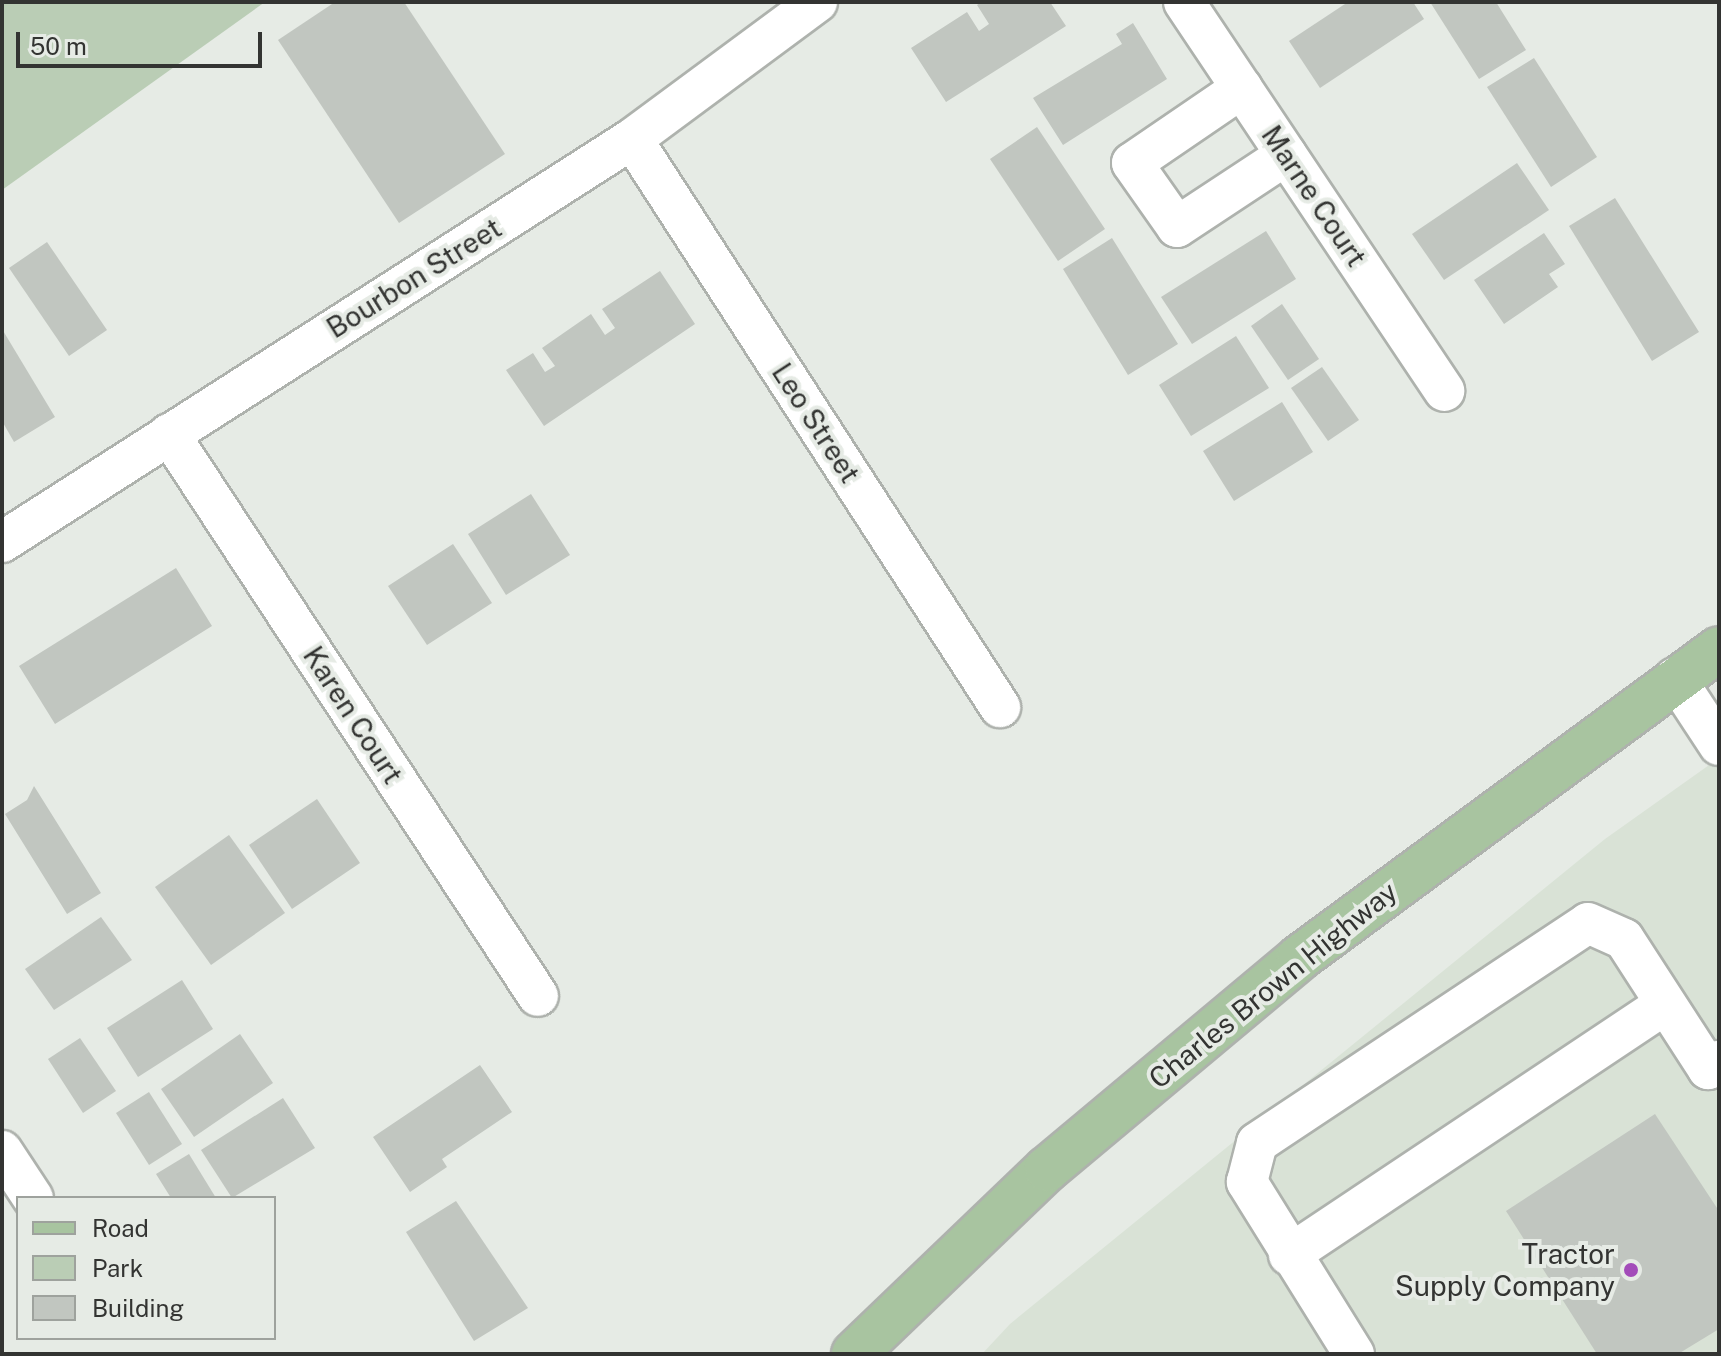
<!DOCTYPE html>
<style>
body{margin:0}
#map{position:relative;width:1721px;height:1356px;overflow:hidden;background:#e6ebe5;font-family:"Public Sans",sans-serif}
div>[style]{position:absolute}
.built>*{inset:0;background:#d9e2d6}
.green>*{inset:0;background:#bacdb5}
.building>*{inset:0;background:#c1c6c0}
.roads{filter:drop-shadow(2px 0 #aeb2ad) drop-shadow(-2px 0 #aeb2ad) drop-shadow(0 2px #aeb2ad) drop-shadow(0 -2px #aeb2ad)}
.minor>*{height:40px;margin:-20px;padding:0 20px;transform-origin:20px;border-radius:20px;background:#fff}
.major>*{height:44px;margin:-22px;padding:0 22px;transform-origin:22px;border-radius:22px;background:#a8c4a0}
.dots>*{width:22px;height:22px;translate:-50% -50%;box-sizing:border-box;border:4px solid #e6ebe5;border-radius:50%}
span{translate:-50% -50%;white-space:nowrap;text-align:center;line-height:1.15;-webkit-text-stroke:8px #e6ebe5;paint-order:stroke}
.street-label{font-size:28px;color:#333432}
.poi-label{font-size:28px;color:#333432}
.right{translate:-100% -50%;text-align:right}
.frame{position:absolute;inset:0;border:4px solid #333432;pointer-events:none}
.legend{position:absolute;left:16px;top:1196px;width:260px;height:144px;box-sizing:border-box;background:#e6ebe5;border:2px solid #9ea29d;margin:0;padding:10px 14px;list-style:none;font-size:24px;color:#333432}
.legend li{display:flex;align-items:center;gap:16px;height:40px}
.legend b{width:40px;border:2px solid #9ea29d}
.scale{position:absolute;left:16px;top:32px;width:246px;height:36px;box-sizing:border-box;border:4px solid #333432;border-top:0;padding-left:10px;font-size:24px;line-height:28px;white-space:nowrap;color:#333432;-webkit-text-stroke:6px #e6ebe5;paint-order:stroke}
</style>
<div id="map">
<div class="built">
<div style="clip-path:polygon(1719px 758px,1719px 1354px,982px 1354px,1010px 1324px,1605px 839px)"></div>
</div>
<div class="green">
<div style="clip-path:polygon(2px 2px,265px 2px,2px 190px)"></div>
</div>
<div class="building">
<div style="clip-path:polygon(335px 2px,404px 2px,505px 154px,399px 223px,278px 40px)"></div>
<div style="clip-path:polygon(981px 2px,1050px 2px,1066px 26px,946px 102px,911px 48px,967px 12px,979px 31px,989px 24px,977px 5px)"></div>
<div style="clip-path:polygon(1348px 2px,1413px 2px,1424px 19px,1320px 88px,1289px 41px)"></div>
<div style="clip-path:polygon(1430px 2px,1496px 2px,1526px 50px,1479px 79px)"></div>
<div style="clip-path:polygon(1133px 23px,1167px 79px,1063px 145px,1033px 98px,1122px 44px,1116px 34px)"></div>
<div style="clip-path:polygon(1534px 58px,1597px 157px,1551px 187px,1487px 87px)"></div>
<div style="clip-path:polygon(1037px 127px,1105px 229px,1058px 261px,990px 159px)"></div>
<div style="clip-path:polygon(1517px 163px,1549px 210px,1444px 280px,1412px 234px)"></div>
<div style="clip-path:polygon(1615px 198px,1699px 332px,1652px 361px,1569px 226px)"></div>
<div style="clip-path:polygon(1266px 231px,1296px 279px,1192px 344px,1161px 297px)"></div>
<div style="clip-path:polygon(1544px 233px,1565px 264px,1549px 274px,1558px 287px,1504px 324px,1474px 280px)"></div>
<div style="clip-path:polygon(1112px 238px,1178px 344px,1128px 375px,1063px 269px)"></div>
<div style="clip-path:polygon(47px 242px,107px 330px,69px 356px,9px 268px)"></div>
<div style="clip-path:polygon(660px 271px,695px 324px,544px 426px,506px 370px,533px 353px,545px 372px,555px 366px,542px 348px,591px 314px,605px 335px,615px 328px,602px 309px)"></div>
<div style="clip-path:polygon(1282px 304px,1319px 359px,1288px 380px,1251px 326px)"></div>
<div style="clip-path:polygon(2px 329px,55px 417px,14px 442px,2px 421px)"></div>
<div style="clip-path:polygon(1236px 336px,1269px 388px,1191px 436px,1159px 385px)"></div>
<div style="clip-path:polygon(1322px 367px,1359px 420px,1328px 441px,1291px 388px)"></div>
<div style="clip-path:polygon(1282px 402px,1313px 452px,1234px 501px,1203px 451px)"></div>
<div style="clip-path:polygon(531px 494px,570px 555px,506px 595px,468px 534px)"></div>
<div style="clip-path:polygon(453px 544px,492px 603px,427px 645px,388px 586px)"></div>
<div style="clip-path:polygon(176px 568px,212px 626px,55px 724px,19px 666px)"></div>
<div style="clip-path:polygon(34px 786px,101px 893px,67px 914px,5px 814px,27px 800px)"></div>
<div style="clip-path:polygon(317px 799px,360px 863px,292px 909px,249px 845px)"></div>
<div style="clip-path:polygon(229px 835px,285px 913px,211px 965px,155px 887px)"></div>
<div style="clip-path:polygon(101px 917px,132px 960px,54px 1010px,25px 969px)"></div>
<div style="clip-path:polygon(182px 980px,213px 1029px,138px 1077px,107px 1028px)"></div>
<div style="clip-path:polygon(240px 1034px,273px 1083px,194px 1137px,161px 1089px)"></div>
<div style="clip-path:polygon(80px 1038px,116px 1091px,83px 1113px,48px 1059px)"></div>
<div style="clip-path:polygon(480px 1065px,512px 1112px,442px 1159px,447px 1167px,410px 1192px,373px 1137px)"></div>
<div style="clip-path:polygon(149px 1092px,182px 1144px,149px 1165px,116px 1113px)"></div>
<div style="clip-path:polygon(283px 1098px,315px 1148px,232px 1198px,201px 1150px)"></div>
<div style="clip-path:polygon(1655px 1114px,1719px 1211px,1719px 1329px,1678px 1354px,1597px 1354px,1506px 1211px)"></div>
<div style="clip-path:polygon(189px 1154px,216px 1198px,171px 1198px,156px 1174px)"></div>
<div style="clip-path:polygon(456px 1201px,528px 1308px,474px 1341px,406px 1232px)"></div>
</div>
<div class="roads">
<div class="minor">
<div style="left:1184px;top:2px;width:468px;rotate:56.2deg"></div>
<div style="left:1242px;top:88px;width:133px;rotate:145.7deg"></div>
<div style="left:1132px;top:163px;width:78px;rotate:54.9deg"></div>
<div style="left:1177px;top:227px;width:131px;rotate:-33.4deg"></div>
<div style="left:632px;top:139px;width:677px;rotate:57.06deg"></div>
<div style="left:169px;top:434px;width:672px;rotate:56.71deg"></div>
<div style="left:2px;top:542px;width:748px;rotate:-32.61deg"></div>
<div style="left:632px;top:139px;width:230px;rotate:-36.5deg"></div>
<div style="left:1675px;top:678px;width:80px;rotate:56.7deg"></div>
<div style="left:2px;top:1151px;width:56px;rotate:56.6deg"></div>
<div style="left:1289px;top:1255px;width:452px;rotate:-33.7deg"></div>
<div style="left:1354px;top:1354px;width:203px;rotate:-121.9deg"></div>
<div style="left:1247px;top:1182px;width:40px;rotate:-75.6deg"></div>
<div style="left:1257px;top:1143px;width:397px;rotate:-33.6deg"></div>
<div style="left:1588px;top:923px;width:39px;rotate:24deg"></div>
<div style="left:1624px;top:939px;width:155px;rotate:57.1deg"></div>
<div style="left:1708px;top:1069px;width:14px;rotate:-36deg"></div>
</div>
<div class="major">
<div style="left:854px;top:1354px;width:267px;rotate:-43.8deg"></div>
<div style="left:1047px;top:1169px;width:329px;rotate:-39.9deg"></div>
<div style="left:1299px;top:958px;width:521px;rotate:-36.34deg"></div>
</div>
</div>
<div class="dots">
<div style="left:1631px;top:1270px;background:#a34cb9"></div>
</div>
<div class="street-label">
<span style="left:1314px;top:196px;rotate:56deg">Marne Court</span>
<span style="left:414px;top:278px;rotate:-32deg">Bourbon Street</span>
<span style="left:816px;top:423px;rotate:57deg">Leo Street</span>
<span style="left:353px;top:715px;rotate:57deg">Karen Court</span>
<span style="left:1273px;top:985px;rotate:-39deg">Charles Brown Highway</span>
</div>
<div class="poi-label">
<span class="right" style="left:1615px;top:1270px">Tractor<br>Supply Company</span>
</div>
<div class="frame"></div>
<ul class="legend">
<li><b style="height:10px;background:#a8c4a0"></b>Road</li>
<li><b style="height:22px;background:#bacdb5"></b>Park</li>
<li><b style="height:22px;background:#c1c6c0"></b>Building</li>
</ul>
<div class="scale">50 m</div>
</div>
